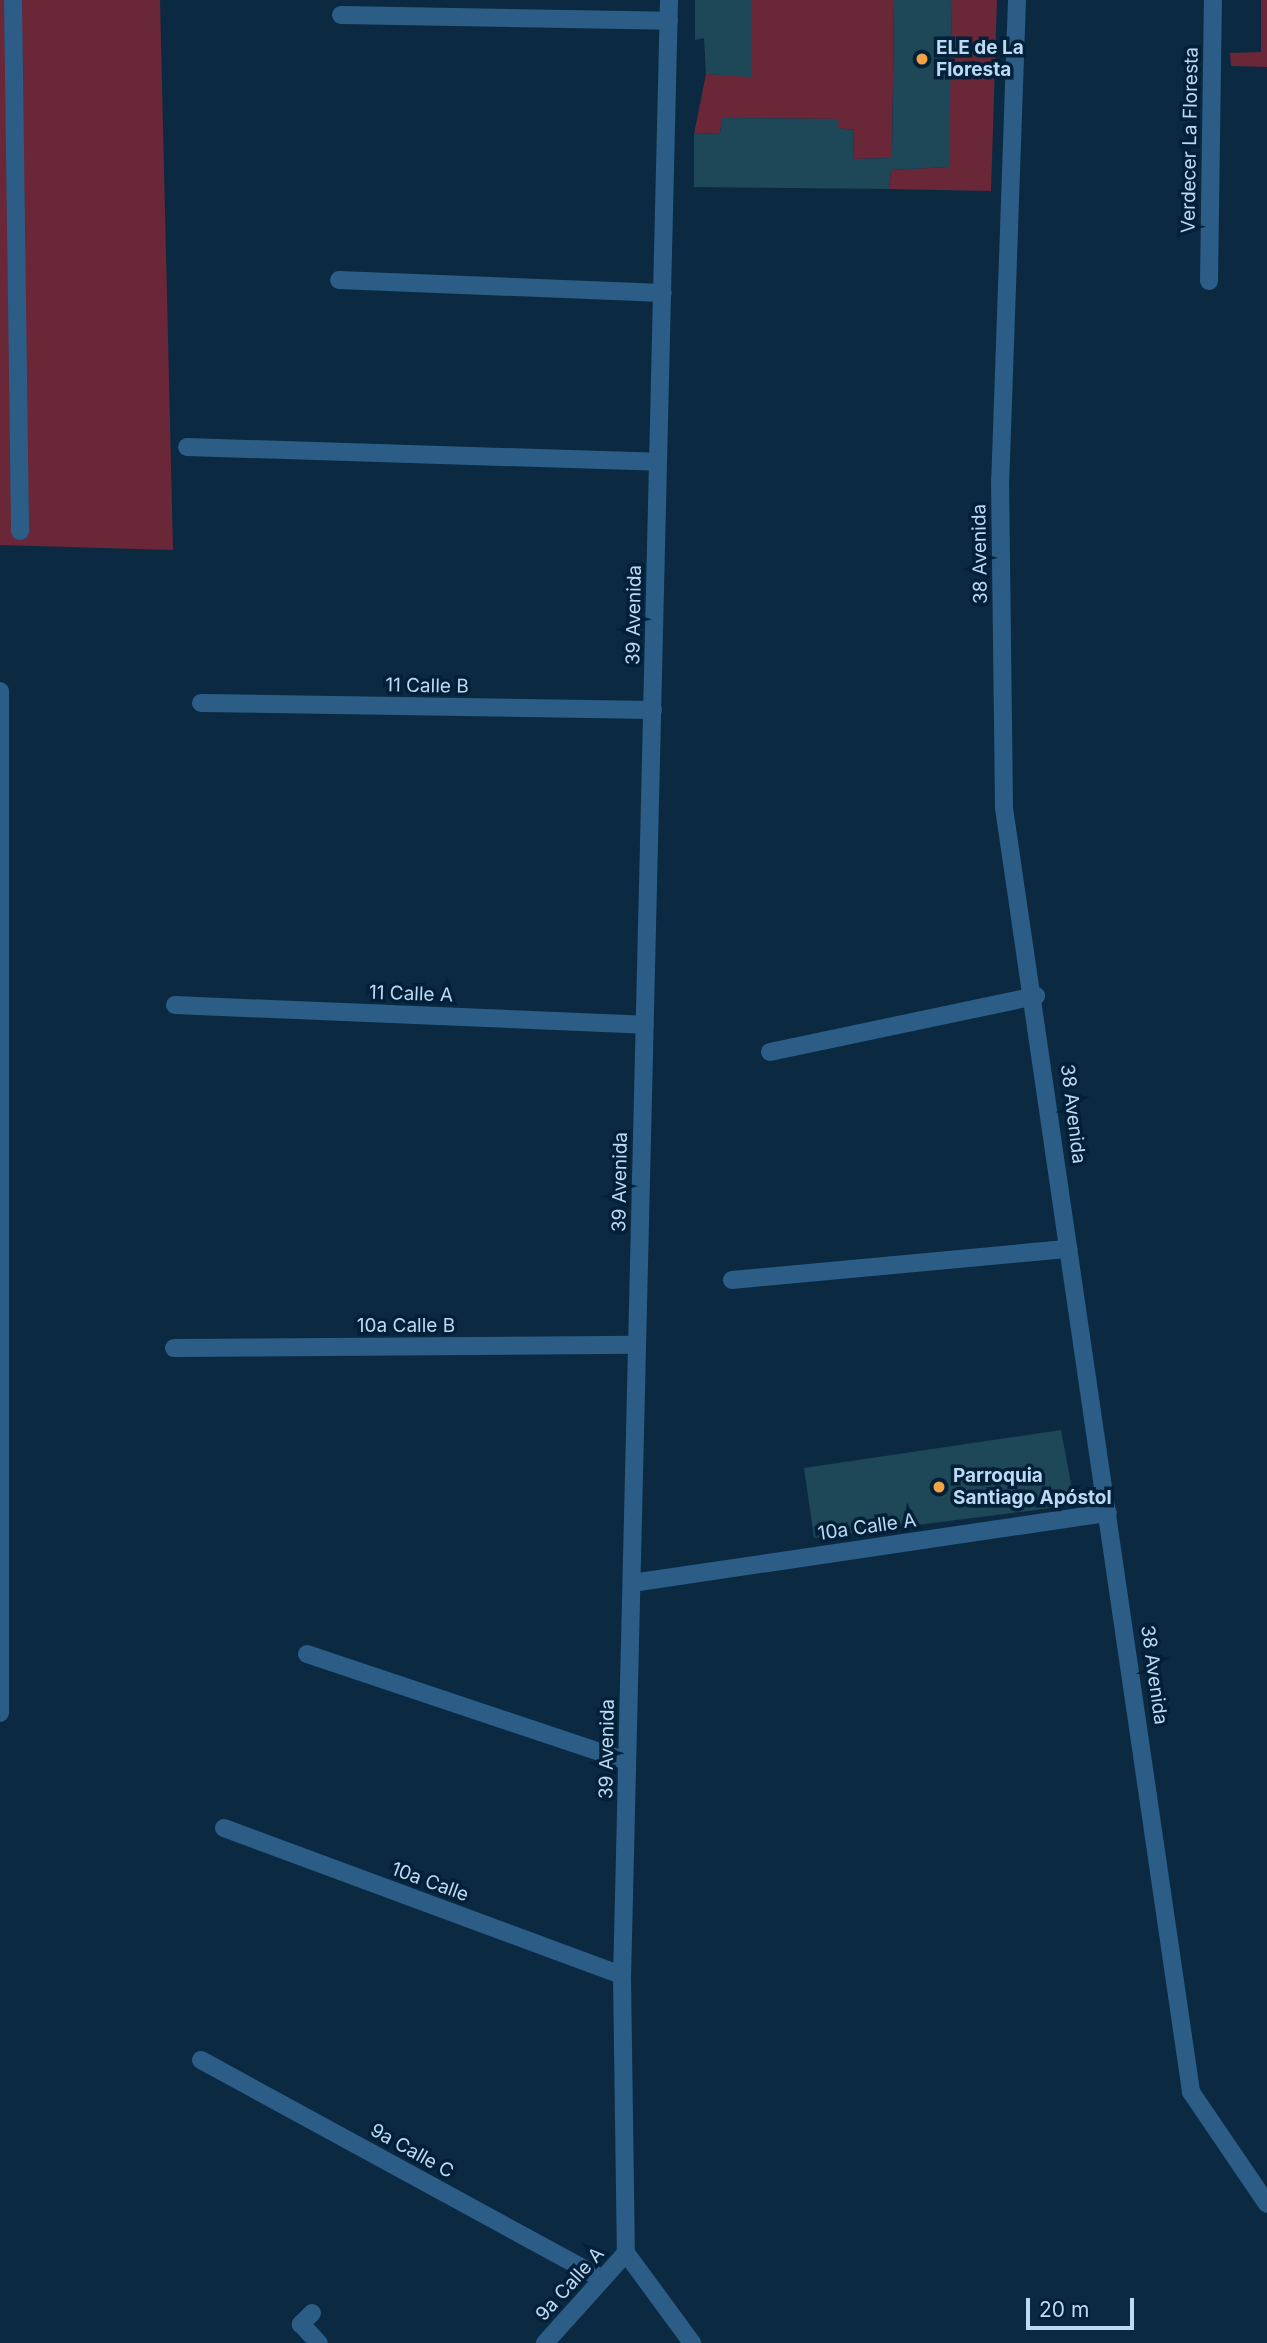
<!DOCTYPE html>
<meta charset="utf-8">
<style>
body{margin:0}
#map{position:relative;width:1267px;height:2343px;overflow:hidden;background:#0b2a42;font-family:Inter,sans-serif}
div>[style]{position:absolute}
.green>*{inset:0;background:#692738}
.building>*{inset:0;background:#1e4757}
.lane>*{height:18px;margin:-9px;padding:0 9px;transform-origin:9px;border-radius:9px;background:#2b5d87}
.street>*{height:18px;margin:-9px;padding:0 9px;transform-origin:9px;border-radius:9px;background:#2b5d87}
.dots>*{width:19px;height:19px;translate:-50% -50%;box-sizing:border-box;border:4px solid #022038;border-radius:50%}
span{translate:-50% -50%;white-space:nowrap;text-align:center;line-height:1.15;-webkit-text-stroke:7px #022038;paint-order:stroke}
.poi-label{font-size:19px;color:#bddaf5;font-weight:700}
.left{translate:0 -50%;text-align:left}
.street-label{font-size:19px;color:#bddaf5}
.scale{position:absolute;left:1026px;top:2298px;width:108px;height:32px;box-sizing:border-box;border:4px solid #bddaf5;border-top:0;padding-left:9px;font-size:21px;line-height:24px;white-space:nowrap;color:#bddaf5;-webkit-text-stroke:5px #022038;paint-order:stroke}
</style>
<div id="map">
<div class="green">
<div style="clip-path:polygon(0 0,160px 0,173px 550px,0 545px)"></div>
<div style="clip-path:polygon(751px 0,894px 0,892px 158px,853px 159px,854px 130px,838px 128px,838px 119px,722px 118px,720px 133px,694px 134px,706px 74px,751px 76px)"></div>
<div style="clip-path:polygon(952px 0,997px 0,991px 191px,889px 189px,891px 170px,948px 167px)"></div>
<div style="clip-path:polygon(1261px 0,1267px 0,1267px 67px,1231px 66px,1230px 53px,1261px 52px)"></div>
</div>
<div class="building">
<div style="clip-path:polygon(695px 0,751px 0,751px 77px,706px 74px,704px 38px,695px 40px)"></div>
<div style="clip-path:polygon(894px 0,952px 0,949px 167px,891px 170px,889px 189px,694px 187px,694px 134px,720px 133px,722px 118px,839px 119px,838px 128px,854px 130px,853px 159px,892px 158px)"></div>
<div style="clip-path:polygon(1061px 1430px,1075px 1505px,814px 1538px,804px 1468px)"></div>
</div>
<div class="lane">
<div style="left:770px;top:1052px;width:272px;rotate:-11.9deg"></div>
<div style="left:732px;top:1280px;width:338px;rotate:-5.3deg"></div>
</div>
<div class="street">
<div style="left:13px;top:0;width:531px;rotate:89.24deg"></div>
<div style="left:669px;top:0;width:1976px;rotate:91.36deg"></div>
<div style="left:622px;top:1975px;width:278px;rotate:89.2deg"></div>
<div style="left:626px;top:2253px;width:112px;rotate:53.7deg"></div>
<div style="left:1017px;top:0;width:479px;rotate:92deg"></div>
<div style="left:1000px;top:479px;width:329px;rotate:89.3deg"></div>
<div style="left:1004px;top:808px;width:1298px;rotate:81.71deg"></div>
<div style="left:1191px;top:2092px;width:135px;rotate:55.8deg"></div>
<div style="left:341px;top:15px;width:328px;rotate:1deg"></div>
<div style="left:339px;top:280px;width:324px;rotate:2.3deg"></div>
<div style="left:1209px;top:281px;width:281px;rotate:-89.2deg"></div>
<div style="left:187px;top:447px;width:471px;rotate:1.8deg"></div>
<div style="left:0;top:691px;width:1022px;rotate:90deg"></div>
<div style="left:201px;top:703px;width:452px;rotate:0.9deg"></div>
<div style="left:175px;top:1005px;width:470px;rotate:2.4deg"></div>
<div style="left:174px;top:1348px;width:463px;rotate:-0.4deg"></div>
<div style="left:632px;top:1583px;width:481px;rotate:-8.4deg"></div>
<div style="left:307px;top:1654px;width:337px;rotate:18.5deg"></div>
<div style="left:224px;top:1828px;width:424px;rotate:20.3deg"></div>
<div style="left:201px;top:2060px;width:457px;rotate:28.6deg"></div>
<div style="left:312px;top:2313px;width:16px;rotate:135deg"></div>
<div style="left:301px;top:2324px;width:26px;rotate:47deg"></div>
<div style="left:545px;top:2343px;width:121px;rotate:-48deg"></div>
</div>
<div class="dots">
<div style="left:922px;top:59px;background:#f4a344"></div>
<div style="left:939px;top:1487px;background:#f4a344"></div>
</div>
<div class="poi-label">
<span class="left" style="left:936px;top:59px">ELE de La<br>Floresta</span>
<span class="left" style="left:953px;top:1487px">Parroquia<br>Santiago Apóstol</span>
</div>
<div class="street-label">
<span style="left:1190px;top:140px;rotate:-89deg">Verdecer La Floresta</span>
<span style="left:980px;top:554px;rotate:-91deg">38 Avenida</span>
<span style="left:634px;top:615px;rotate:-89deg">39 Avenida</span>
<span style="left:427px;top:686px;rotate:1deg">11 Calle B</span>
<span style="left:411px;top:994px;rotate:2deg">11 Calle A</span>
<span style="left:1073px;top:1114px;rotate:83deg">38 Avenida</span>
<span style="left:620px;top:1182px;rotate:-89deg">39 Avenida</span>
<span style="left:406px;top:1326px">10a Calle B</span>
<span style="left:867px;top:1527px;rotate:-8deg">10a Calle A</span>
<span style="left:1154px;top:1675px;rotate:82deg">38 Avenida</span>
<span style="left:607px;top:1749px;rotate:-89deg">39 Avenida</span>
<span style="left:430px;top:1882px;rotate:20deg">10a Calle</span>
<span style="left:412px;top:2151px;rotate:29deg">9a Calle C</span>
<span style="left:570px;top:2284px;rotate:-48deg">9a Calle A</span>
</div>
<div class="scale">20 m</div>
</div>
